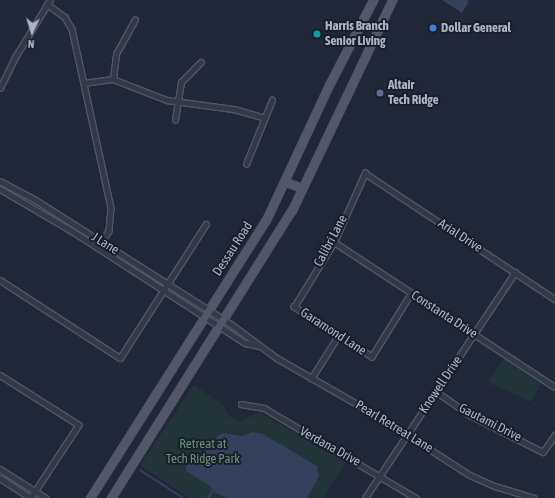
<!DOCTYPE html>
<style>
body{margin:0}
#map{position:relative;width:555px;height:498px;overflow:hidden;background:#202736;font-family:"Asap Condensed",sans-serif}
div>[style]{position:absolute}
.green>*{inset:0;background:#233438}
.water>*{inset:0;background:#35405d}
.stream>*{height:2px;margin:-1px;padding:0 1px;transform-origin:1px;border-radius:1px;background:#35405d}
.roads{filter:drop-shadow(1px 0 #515664) drop-shadow(-1px 0 #515664) drop-shadow(0 1px #515664) drop-shadow(0 -1px #515664)}
.minor>*{height:4.5px;margin:-2.25px;padding:0 2.25px;transform-origin:2.25px;border-radius:2.25px;background:#343947}
.primary>*{height:7px;margin:-3.5px;padding:0 3.5px;transform-origin:3.5px;border-radius:3.5px;background:#525867}
.dots>*{width:11px;height:11px;translate:-50% -50%;box-sizing:border-box;border:2px solid #191e2b;border-radius:50%}
span{translate:-50% -50%;white-space:nowrap;text-align:center;line-height:1.15;-webkit-text-stroke:4px #191e2b;paint-order:stroke}
.poi-label{font-size:13px;color:#aeb3c3;font-weight:700}
.left{translate:0 -50%;text-align:left}
.street-label{font-size:13px;color:#aeb3c3}
.park-label{font-size:13px;color:#679376}
.north{position:absolute;left:12px;top:12px;width:40px;height:40px;-webkit-text-stroke:3px #191e2b;paint-order:stroke;rotate:184deg;font-size:11px;font-weight:700;line-height:16px;text-align:center;color:#aeb3c3}
.north::after{content:'';display:block;margin:auto;width:14px;height:18px;background:#aeb3c3;clip-path:polygon(50% 0,100% 100%,50% 72%,0 100%)}
</style>
<div id="map">
<div class="green">
<div style="clip-path:polygon(504px 359px,541px 384px,531px 402px,488px 382px)"></div>
<div style="clip-path:polygon(194px 385px,225px 406px,229px 416px,240px 421px,259px 412px,346px 462px,324px 496px,326px 498px,189px 498px,140px 465px)"></div>
</div>
<div class="water">
<div style="clip-path:polygon(442px 0,466px 0,469px 1px,462px 13px)"></div>
<div style="clip-path:polygon(252px 432px,263px 434px,317px 466px,319px 476px,307px 498px,227px 498px,214px 492px,209px 485px,186px 471px,186px 466px,190px 459px,196px 455px,201px 459px,204px 451px,214px 450px,217px 436px,224px 433px,242px 436px)"></div>
</div>
<div class="stream">
<div style="left:140px;top:470px;width:51px;rotate:33.1deg"></div>
<div style="left:208px;top:498px;width:9px;rotate:-58deg"></div>
</div>
<div class="roads">
<div class="minor">
<div style="left:47px;top:4px;width:22px;rotate:36deg"></div>
<div style="left:65px;top:17px;width:14px;rotate:60deg"></div>
<div style="left:72px;top:29px;width:183px;rotate:77.7deg"></div>
<div style="left:111px;top:208px;width:23px;rotate:95deg"></div>
<div style="left:109px;top:231px;width:20px;rotate:123deg"></div>
<div style="left:113px;top:79px;width:25px;rotate:-83deg"></div>
<div style="left:116px;top:54px;width:39px;rotate:-61deg"></div>
<div style="left:84px;top:83px;width:29px;rotate:-8deg"></div>
<div style="left:113px;top:79px;width:58px;rotate:21.3deg"></div>
<div style="left:167px;top:100px;width:68px;rotate:7.7deg"></div>
<div style="left:234px;top:109px;width:32px;rotate:16deg"></div>
<div style="left:0;top:88px;width:32px;rotate:-64deg"></div>
<div style="left:14px;top:59px;width:69px;rotate:-58.6deg"></div>
<div style="left:175px;top:120px;width:38px;rotate:-81deg"></div>
<div style="left:181px;top:82px;width:28px;rotate:-45deg"></div>
<div style="left:246px;top:164px;width:69px;rotate:-67.9deg"></div>
<div style="left:0;top:181px;width:38px;rotate:28deg"></div>
<div style="left:34px;top:199px;width:233px;rotate:32.4deg"></div>
<div style="left:231px;top:324px;width:57px;rotate:36.5deg"></div>
<div style="left:277px;top:358px;width:122px;rotate:29.9deg"></div>
<div style="left:383px;top:419px;width:103px;rotate:32.8deg"></div>
<div style="left:470px;top:475px;width:27px;rotate:24deg"></div>
<div style="left:495px;top:486px;width:41px;rotate:17.1deg"></div>
<div style="left:0;top:189px;width:83px;rotate:30.3deg"></div>
<div style="left:72px;top:231px;width:206px;rotate:32.9deg"></div>
<div style="left:245px;top:343px;width:14px;rotate:12deg"></div>
<div style="left:334px;top:242px;width:264px;rotate:33.3deg"></div>
<div style="left:0;top:280px;width:143px;rotate:33deg"></div>
<div style="left:120px;top:358px;width:159px;rotate:-57.3deg"></div>
<div style="left:411px;top:294px;width:74px;rotate:121.8deg"></div>
<div style="left:372px;top:357px;width:93px;rotate:-147.3deg"></div>
<div style="left:294px;top:307px;width:76px;rotate:-58.4deg"></div>
<div style="left:334px;top:242px;width:76px;rotate:-65.8deg"></div>
<div style="left:365px;top:173px;width:228px;rotate:33.6deg"></div>
<div style="left:0;top:375px;width:93px;rotate:32.3deg"></div>
<div style="left:79px;top:425px;width:87px;rotate:123.3deg"></div>
<div style="left:311px;top:379px;width:51px;rotate:-57.9deg"></div>
<div style="left:437px;top:392px;width:38px;rotate:35deg"></div>
<div style="left:468px;top:414px;width:84px;rotate:26.9deg"></div>
<div style="left:543px;top:452px;width:21px;rotate:-55deg"></div>
<div style="left:241px;top:404px;width:23px;rotate:10deg"></div>
<div style="left:264px;top:408px;width:177px;rotate:30.6deg"></div>
<div style="left:0;top:469px;width:54px;rotate:32.2deg"></div>
<div style="left:0;top:478px;width:37px;rotate:33deg"></div>
<div style="left:365px;top:498px;width:271px;rotate:-56.4deg"></div>
</div>
<div class="primary">
<div style="left:286px;top:182px;width:17px;rotate:21deg"></div>
<div style="left:90px;top:498px;width:329px;rotate:-57.7deg"></div>
<div style="left:266px;top:220px;width:149px;rotate:-65deg"></div>
<div style="left:329px;top:85px;width:96px;rotate:-62.6deg"></div>
<div style="left:111px;top:498px;width:340px;rotate:-57.9deg"></div>
<div style="left:292px;top:210px;width:233px;rotate:-64.5deg"></div>
</div>
</div>
<div class="dots">
<div style="left:433px;top:28px;background:#3f7fe0"></div>
<div style="left:317px;top:34px;background:#0f9aa8"></div>
<div style="left:380px;top:93px;background:#5c6f8a"></div>
</div>
<div class="poi-label">
<span class="left" style="left:325px;top:34px">Harris Branch<br>Senior Living</span>
<span class="left" style="left:441px;top:28px">Dollar General</span>
<span class="left" style="left:388px;top:93px">Altair<br>Tech Ridge</span>
</div>
<div class="street-label">
<span style="left:460px;top:236px;rotate:33deg">Arial Drive</span>
<span style="left:331px;top:241px;rotate:-62deg">Calibri Lane</span>
<span style="left:105px;top:244px;rotate:32deg">J Lane</span>
<span style="left:233px;top:249px;rotate:-57deg">Dessau Road</span>
<span style="left:444px;top:315px;rotate:33deg">Constanta Drive</span>
<span style="left:333px;top:332px;rotate:33deg">Garamond Lane</span>
<span style="left:441px;top:385px;rotate:-56deg">Knowell Drive</span>
<span style="left:490px;top:423px;rotate:27deg">Gautami Drive</span>
<span style="left:394px;top:427px;rotate:31deg">Pearl Retreat Lane</span>
<span style="left:330px;top:447px;rotate:29deg">Verdana Drive</span>
</div>
<div class="park-label">
<span style="left:203px;top:452px">Retreat at<br>Tech Ridge Park</span>
</div>
<div class="north">N</div>
</div>
